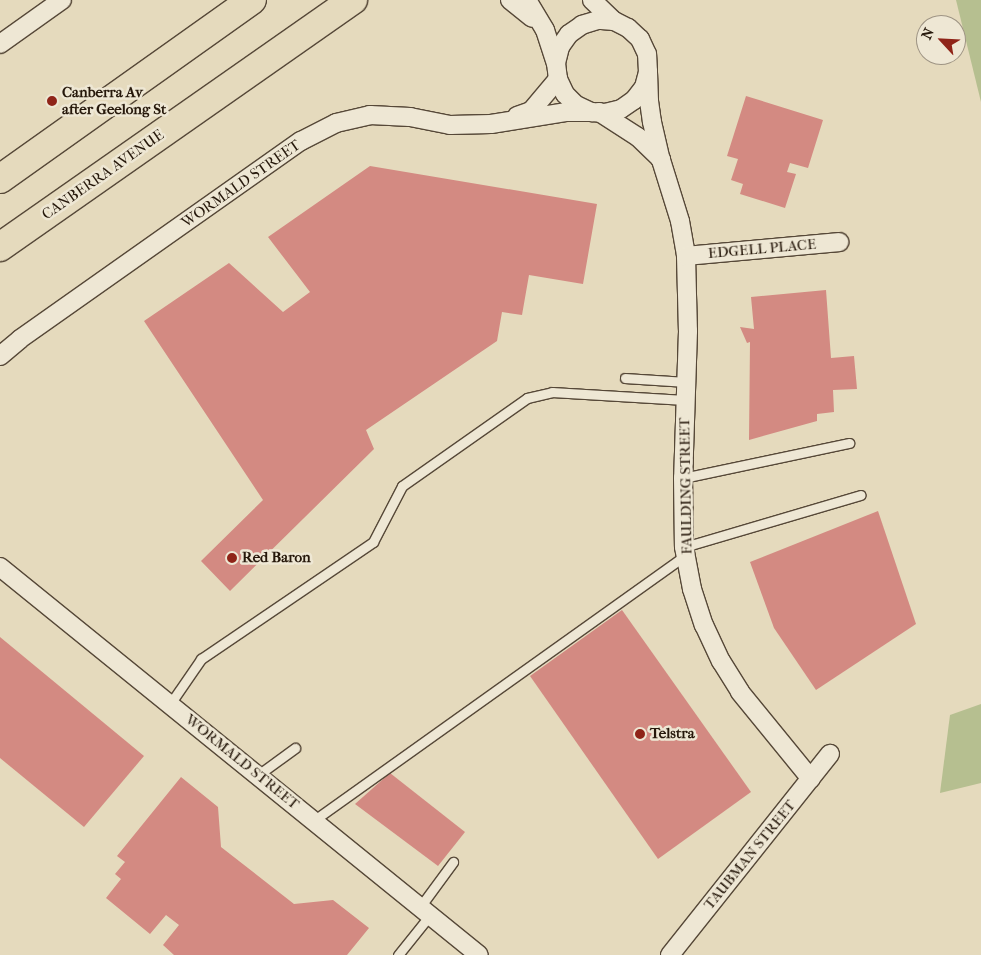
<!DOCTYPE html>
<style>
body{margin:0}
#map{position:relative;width:981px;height:955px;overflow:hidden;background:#e5dabd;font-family:"IM FELL French Canon",serif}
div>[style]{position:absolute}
.green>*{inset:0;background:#b6bf90}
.building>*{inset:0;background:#d38a82}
.roads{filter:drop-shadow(1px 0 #564838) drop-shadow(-1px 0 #564838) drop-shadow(0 1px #564838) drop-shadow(0 -1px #564838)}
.service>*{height:9px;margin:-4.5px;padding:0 4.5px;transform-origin:4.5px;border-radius:4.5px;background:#eee7d4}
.minor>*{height:18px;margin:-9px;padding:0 9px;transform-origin:9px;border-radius:9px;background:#eee7d4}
.trunk>*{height:28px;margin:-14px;padding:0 14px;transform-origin:14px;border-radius:14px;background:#e5dabd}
.dots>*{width:14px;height:14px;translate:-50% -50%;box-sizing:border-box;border:2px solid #eee7d4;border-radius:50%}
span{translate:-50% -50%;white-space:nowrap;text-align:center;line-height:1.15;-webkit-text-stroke:5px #eee7d4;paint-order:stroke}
.poi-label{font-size:15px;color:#26180b;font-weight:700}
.left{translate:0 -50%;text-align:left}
.street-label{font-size:15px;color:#26180b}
.north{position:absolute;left:916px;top:15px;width:50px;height:50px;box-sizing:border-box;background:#eee7d4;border:1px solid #9e9484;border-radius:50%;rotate:295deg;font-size:14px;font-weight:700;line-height:20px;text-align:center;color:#26180b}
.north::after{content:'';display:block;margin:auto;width:18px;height:22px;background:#8f2418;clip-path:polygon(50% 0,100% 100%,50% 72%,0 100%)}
</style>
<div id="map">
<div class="green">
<div style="clip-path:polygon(956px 0,981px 0,981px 102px)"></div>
<div style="clip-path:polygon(981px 704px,981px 783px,940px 793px,950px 715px)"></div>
</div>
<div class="building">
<div style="clip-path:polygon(746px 96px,823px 120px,808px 168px,790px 163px,787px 172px,796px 174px,785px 208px,740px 194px,743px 184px,731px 180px,738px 159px,727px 156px)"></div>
<div style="clip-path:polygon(370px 166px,597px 204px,583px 284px,529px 275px,522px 315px,502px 312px,497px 341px,366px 430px,374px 449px,230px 591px,201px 561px,263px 500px,144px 321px,229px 263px,283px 312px,310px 292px,268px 237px)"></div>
<div style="clip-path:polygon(826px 290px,831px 358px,854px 356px,857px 389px,833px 390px,834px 412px,817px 414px,817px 421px,749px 440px,750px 342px,747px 343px,740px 327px,754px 329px,751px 297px)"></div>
<div style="clip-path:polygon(878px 511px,916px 624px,816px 690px,774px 628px,750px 562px)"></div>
<div style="clip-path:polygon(622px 610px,751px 792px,658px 859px,530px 676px)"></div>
<div style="clip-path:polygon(0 637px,144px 756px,84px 827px,0 758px)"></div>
<div style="clip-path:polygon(390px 773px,465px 832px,438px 866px,355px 804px)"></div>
<div style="clip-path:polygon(181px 777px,218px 807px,221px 847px,294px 904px,333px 900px,369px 928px,347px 955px,174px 955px,163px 945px,179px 925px,166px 915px,150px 934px,106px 898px,121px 879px,115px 874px,125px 862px,117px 856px)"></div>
</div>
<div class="roads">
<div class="service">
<div style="left:625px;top:378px;width:61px;rotate:3.8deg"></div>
<div style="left:683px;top:478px;width:170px;rotate:-11.9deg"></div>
<div style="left:684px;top:547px;width:184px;rotate:-16.4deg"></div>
<div style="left:170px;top:704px;width:55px;rotate:-55.4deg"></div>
<div style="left:201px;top:659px;width:208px;rotate:-34.2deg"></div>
<div style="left:373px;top:542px;width:63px;rotate:-62.6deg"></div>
<div style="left:402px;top:486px;width:153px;rotate:-35.1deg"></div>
<div style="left:527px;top:398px;width:26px;rotate:-13deg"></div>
<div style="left:552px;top:392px;width:133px;rotate:3.4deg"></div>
<div style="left:258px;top:775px;width:46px;rotate:-36.1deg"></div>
<div style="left:313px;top:821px;width:458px;rotate:-35.5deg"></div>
<div style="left:420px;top:907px;width:56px;rotate:-53.7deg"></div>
<div style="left:398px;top:955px;width:51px;rotate:-51.3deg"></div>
</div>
<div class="minor">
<div style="left:510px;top:0;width:28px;rotate:39deg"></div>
<div style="left:527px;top:0;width:35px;rotate:59deg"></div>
<div style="left:545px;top:30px;width:35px;rotate:72deg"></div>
<div style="left:556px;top:63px;width:16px;rotate:83deg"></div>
<div style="left:558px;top:79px;width:17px;rotate:65deg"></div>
<div style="left:565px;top:94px;width:16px;rotate:45deg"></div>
<div style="left:576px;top:105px;width:17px;rotate:25deg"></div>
<div style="left:591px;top:112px;width:14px;rotate:4deg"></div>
<div style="left:605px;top:113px;width:16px;rotate:-14deg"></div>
<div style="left:621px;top:109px;width:16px;rotate:-35deg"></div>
<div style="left:634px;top:100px;width:16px;rotate:-52deg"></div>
<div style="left:644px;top:87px;width:16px;rotate:-75deg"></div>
<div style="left:648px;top:72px;width:18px;rotate:-93deg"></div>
<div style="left:647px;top:54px;width:17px;rotate:-115deg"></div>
<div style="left:640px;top:39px;width:16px;rotate:-137deg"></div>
<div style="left:628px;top:28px;width:16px;rotate:-153deg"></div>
<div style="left:614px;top:21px;width:16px;rotate:-176deg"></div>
<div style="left:598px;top:20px;width:17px;rotate:163deg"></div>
<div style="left:582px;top:25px;width:16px;rotate:145deg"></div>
<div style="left:569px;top:34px;width:16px;rotate:125deg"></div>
<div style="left:560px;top:47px;width:16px;rotate:104deg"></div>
<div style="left:592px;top:0;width:30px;rotate:44deg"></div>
<div style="left:0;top:44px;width:76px;rotate:-35.4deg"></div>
<div style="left:648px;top:72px;width:29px;rotate:88deg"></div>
<div style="left:649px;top:101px;width:21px;rotate:82deg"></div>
<div style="left:652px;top:122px;width:39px;rotate:77deg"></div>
<div style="left:661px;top:160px;width:64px;rotate:72.7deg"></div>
<div style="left:680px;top:221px;width:36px;rotate:80deg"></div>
<div style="left:686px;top:256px;width:75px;rotate:88.5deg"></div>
<div style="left:688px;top:331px;width:147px;rotate:91.9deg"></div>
<div style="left:683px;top:478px;width:69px;rotate:89.2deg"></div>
<div style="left:684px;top:547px;width:43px;rotate:79.2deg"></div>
<div style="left:692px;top:589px;width:38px;rotate:72deg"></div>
<div style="left:704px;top:625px;width:40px;rotate:65deg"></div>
<div style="left:721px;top:661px;width:36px;rotate:58deg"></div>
<div style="left:740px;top:692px;width:112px;rotate:50.8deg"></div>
<div style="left:599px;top:112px;width:46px;rotate:32.7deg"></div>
<div style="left:638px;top:137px;width:32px;rotate:44deg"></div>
<div style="left:517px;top:116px;width:15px;rotate:-20deg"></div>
<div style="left:531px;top:111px;width:42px;rotate:-49.8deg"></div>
<div style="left:686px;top:256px;width:154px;rotate:-5.2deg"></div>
<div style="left:0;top:356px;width:26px;rotate:-40deg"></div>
<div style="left:20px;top:339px;width:344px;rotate:-35.2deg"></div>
<div style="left:301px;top:141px;width:39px;rotate:-27deg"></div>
<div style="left:336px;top:123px;width:35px;rotate:-13deg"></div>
<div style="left:370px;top:115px;width:40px;rotate:2.9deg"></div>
<div style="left:410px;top:117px;width:41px;rotate:11.3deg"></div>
<div style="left:450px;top:125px;width:41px;rotate:-1.4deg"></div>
<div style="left:491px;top:124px;width:77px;rotate:-9deg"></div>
<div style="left:567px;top:112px;width:24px"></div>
<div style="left:0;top:567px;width:616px;rotate:39.01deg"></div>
<div style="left:670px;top:955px;width:257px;rotate:-51.5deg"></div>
</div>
<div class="trunk">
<div style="left:0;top:179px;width:309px;rotate:-35.4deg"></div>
<div style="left:0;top:247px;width:431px;rotate:-35deg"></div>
</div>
</div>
<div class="dots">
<div style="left:52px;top:101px;background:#8f2418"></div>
<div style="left:232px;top:558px;background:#8f2418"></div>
<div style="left:640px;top:734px;background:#8f2418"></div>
</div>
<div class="poi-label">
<span class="left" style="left:62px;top:101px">Canberra Av<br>after Geelong St</span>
<span class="left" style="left:242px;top:558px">Red Baron</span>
<span class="left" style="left:650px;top:734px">Telstra</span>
</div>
<div class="street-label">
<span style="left:103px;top:175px;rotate:-35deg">CANBERRA AVENUE</span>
<span style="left:241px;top:184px;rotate:-35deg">WORMALD STREET</span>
<span style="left:762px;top:249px;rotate:-5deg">EDGELL PLACE</span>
<span style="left:686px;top:486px;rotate:-91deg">FAULDING STREET</span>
<span style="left:242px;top:762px;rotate:39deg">WORMALD STREET</span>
<span style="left:750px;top:855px;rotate:-51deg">TAUBMAN STREET</span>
</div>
<div class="north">N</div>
</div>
